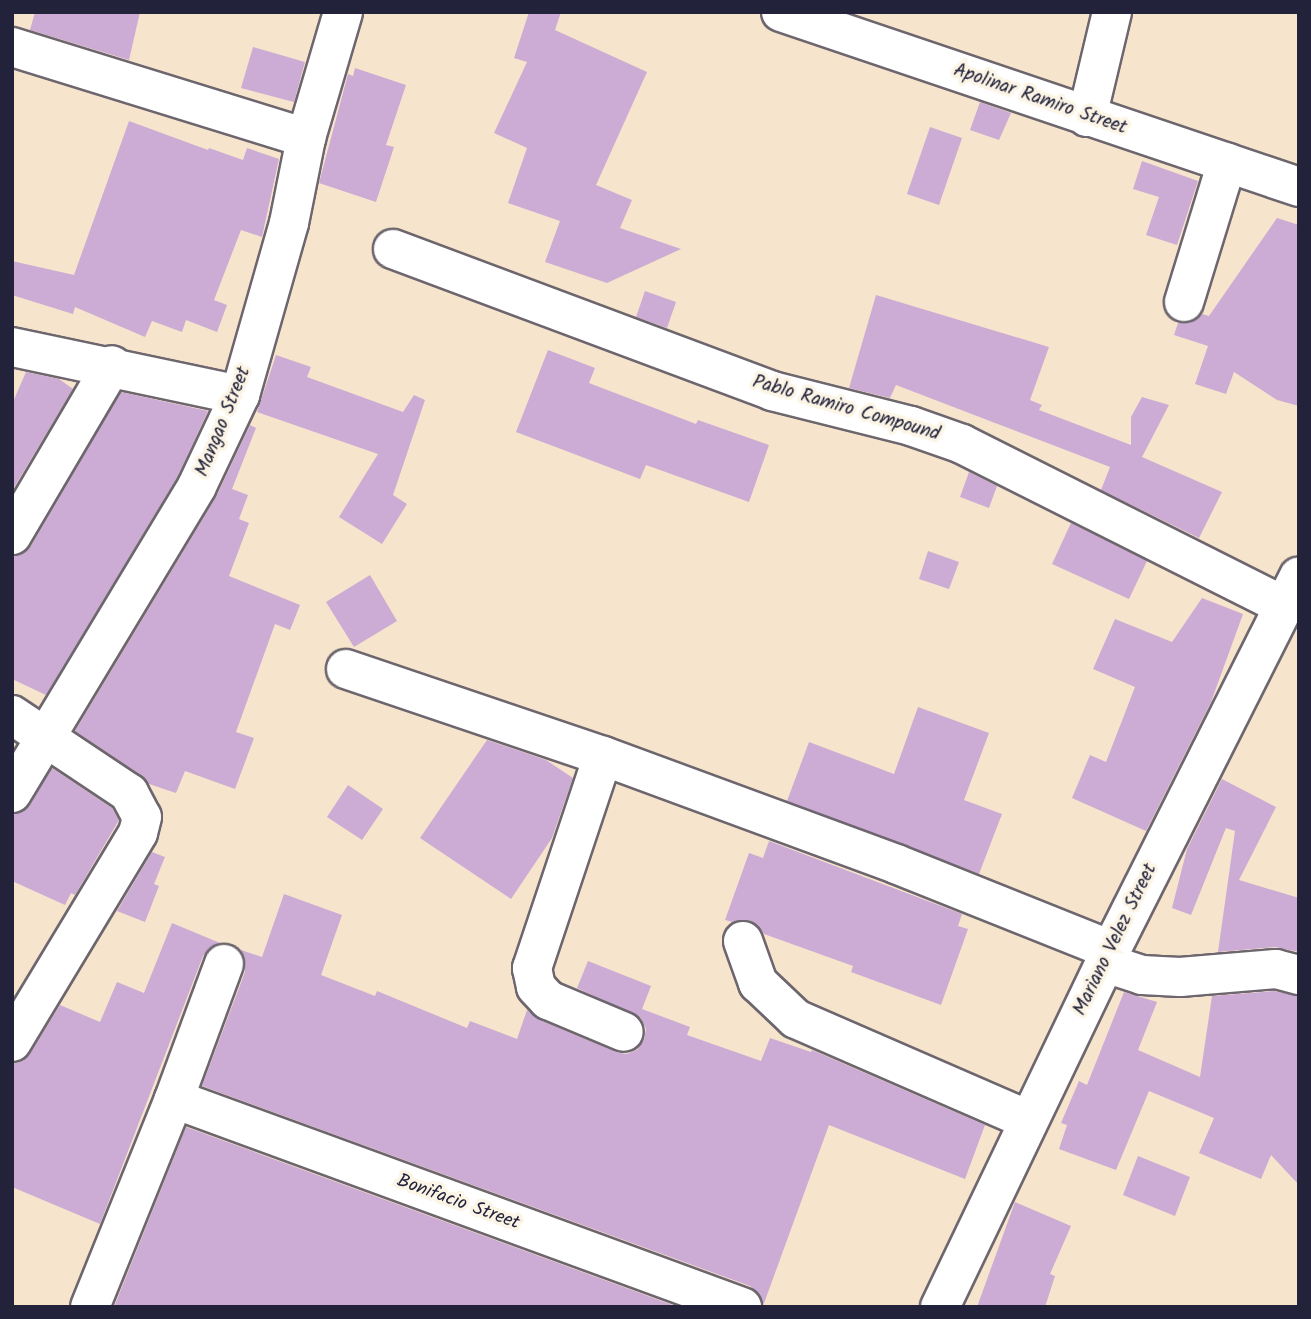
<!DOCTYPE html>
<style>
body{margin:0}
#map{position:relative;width:1311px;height:1319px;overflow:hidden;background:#f7e4cc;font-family:Kalam,sans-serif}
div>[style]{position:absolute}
.building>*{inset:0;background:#ccacd4}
.roads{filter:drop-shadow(2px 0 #6d666e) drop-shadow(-2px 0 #6d666e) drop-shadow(0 2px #6d666e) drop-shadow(0 -2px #6d666e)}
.minor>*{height:38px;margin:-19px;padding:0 19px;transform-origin:19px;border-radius:19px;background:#fff}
span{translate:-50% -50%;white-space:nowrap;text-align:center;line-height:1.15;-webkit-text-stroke:7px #fcf5e5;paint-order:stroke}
.street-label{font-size:19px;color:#22223b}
.frame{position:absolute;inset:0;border:14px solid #22223b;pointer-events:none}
</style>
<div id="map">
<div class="building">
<div style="clip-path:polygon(35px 12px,140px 12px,129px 60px,30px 30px)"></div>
<div style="clip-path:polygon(529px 12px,561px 12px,555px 30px,647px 72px,596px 185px,632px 200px,620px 228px,681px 249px,607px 283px,545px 262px,560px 221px,508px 203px,527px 148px,494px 133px,527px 62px,514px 58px)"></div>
<div style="clip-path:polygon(253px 47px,305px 62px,294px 102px,241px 88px)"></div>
<div style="clip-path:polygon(355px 68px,406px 85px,386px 145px,394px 147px,376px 202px,319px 183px,348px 74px,353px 76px)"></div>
<div style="clip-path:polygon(980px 102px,1011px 113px,999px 140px,970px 130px)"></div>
<div style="clip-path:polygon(129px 121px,208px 150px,209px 148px,243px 160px,247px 148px,279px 159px,262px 237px,241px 230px,214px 300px,227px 305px,217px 332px,186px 320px,182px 332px,152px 321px,145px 337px,75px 307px,73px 314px,12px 295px,12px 261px,74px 275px)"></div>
<div style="clip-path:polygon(930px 127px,962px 138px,939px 205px,907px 194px)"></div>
<div style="clip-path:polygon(1142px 161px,1198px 181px,1177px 245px,1146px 235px,1159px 197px,1133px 189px)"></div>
<div style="clip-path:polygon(1277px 218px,1299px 225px,1299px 406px,1277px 400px,1234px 372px,1226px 394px,1195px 384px,1208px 346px,1174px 335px,1178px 323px,1190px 323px,1202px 314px,1209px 316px)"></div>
<div style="clip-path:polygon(645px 291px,676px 302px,667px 328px,636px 317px)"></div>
<div style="clip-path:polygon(876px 295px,1049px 347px,1030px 400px,1042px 405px,1039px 410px,1131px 445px,1131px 417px,1142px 397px,1169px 405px,1142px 457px,1222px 492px,1199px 538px,1101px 490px,1110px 467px,896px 385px,890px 398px,849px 388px)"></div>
<div style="clip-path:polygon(548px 350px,595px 368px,589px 383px,696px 424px,698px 420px,769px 445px,749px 502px,646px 465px,640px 479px,516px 432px)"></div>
<div style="clip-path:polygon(276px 355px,311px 367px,307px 377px,403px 412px,414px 395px,425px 400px,393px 495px,407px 504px,382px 544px,339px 517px,378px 454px,257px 412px)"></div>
<div style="clip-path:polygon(26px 372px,59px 379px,73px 389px,12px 491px,12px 404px)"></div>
<div style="clip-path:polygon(121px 392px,208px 411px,178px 476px,46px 695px,12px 679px,12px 557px,22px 554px,31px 546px)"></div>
<div style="clip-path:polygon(250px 425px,256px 428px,232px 489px,248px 495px,239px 519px,249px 523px,229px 576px,300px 605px,290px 630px,275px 624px,236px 732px,254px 738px,235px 789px,185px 771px,176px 793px,149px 784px,141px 775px,75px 731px,216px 497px)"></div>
<div style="clip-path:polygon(969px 472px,997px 486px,989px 508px,960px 497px)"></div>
<div style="clip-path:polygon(1071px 523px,1147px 561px,1129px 599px,1052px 564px)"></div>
<div style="clip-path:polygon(928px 551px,959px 562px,949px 589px,919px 579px)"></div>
<div style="clip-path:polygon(370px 575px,397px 621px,354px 647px,326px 602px)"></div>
<div style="clip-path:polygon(1202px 598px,1243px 614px,1211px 702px,1146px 831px,1072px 798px,1090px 755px,1106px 762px,1135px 687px,1093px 669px,1115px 619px,1172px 642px)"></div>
<div style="clip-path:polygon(918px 707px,989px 733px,964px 800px,1002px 814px,979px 874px,787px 801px,809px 742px,894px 774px)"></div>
<div style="clip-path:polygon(487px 740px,546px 760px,573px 778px,552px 838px,511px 899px,420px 838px)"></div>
<div style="clip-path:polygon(52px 768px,112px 808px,119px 820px,75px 895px,71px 893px,65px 905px,12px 881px,12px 815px,22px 812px,30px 805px)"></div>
<div style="clip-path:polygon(1222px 779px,1276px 807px,1239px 880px,1299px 898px,1299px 952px,1275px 947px,1218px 952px,1235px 831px,1226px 828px,1191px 915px,1172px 908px,1187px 849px)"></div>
<div style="clip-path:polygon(348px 785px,383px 809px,362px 840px,327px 817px)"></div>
<div style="clip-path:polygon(769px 841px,962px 914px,958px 926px,968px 929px,941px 1005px,851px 972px,853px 966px,764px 934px,758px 925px,748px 920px,733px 922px,725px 920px,749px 853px,763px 858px)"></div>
<div style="clip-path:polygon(152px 852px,165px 857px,154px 884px,159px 886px,145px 922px,117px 911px)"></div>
<div style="clip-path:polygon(284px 894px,342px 915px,321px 975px,375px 996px,377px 991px,467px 1028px,470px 1021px,517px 1039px,527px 1010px,540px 1020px,616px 1052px,626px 1054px,637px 1050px,644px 1040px,646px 1029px,641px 1018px,577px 988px,588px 961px,651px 986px,642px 1009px,690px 1027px,687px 1035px,761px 1061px,770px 1038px,811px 1052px,812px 1050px,985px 1125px,965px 1179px,829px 1125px,763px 1306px,759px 1294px,750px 1286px,202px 1086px,245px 972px,245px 960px,241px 950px,262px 957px)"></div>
<div style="clip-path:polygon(172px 923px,220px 943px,210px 948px,203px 956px,100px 1224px,12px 1187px,12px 1064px,23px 1061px,30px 1054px,60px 1005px,100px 1022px,117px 982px,144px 993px)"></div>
<div style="clip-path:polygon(1274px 991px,1299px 996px,1299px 1185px,1271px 1155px,1261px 1179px,1199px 1153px,1214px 1118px,1149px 1091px,1116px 1170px,1059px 1149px,1067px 1125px,1061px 1123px,1079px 1081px,1087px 1085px,1124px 992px,1157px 1002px,1138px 1050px,1200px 1077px,1212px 996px)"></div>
<div style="clip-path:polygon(186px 1127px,678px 1307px,114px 1307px)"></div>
<div style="clip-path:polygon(1138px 1156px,1190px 1177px,1175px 1216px,1123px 1195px)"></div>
<div style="clip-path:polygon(1015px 1202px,1071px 1226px,1050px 1274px,1055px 1276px,1045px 1307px,977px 1307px)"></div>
</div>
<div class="roads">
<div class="minor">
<div style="left:781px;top:12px;width:547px;rotate:18.67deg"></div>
<div style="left:12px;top:47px;width:308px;rotate:17.2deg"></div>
<div style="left:1087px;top:117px;width:108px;rotate:-76.6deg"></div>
<div style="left:393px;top:249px;width:405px;rotate:20.5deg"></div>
<div style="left:772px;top:391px;width:143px;rotate:14.1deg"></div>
<div style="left:911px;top:426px;width:54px;rotate:19.4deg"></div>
<div style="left:962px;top:444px;width:358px;rotate:26.7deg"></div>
<div style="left:1184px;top:302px;width:146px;rotate:-72.9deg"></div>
<div style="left:12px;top:347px;width:233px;rotate:11.9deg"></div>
<div style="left:12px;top:535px;width:197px;rotate:-59.5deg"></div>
<div style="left:346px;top:669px;width:271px;rotate:18.7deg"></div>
<div style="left:603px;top:756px;width:312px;rotate:20.2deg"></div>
<div style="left:896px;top:864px;width:232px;rotate:21.8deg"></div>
<div style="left:12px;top:715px;width:141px;rotate:33.7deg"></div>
<div style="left:129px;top:793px;width:27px;rotate:62deg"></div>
<div style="left:142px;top:817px;width:16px;rotate:104deg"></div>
<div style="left:138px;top:833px;width:244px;rotate:121.1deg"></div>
<div style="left:603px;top:756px;width:224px;rotate:108.5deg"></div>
<div style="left:532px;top:968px;width:19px;rotate:78deg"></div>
<div style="left:536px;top:987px;width:18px;rotate:47deg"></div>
<div style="left:548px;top:1000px;width:82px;rotate:22.8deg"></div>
<div style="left:12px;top:793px;width:358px;rotate:-58.9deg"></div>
<div style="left:197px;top:486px;width:101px;rotate:-64.7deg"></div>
<div style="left:240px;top:395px;width:179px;rotate:-74.1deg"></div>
<div style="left:289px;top:223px;width:87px;rotate:-78.7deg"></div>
<div style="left:306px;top:138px;width:131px;rotate:-73.6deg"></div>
<div style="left:743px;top:941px;width:45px;rotate:70.3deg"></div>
<div style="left:758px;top:983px;width:52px;rotate:43.5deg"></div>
<div style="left:796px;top:1019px;width:253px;rotate:23.5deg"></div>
<div style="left:1105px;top:963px;width:39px;rotate:18deg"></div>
<div style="left:1142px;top:975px;width:38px;rotate:3deg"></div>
<div style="left:1180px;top:977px;width:96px;rotate:-4.8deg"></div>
<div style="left:1276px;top:969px;width:24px;rotate:15deg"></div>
<div style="left:174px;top:1099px;width:605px;rotate:20.11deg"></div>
<div style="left:90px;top:1307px;width:224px;rotate:-68deg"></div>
<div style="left:174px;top:1099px;width:144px;rotate:-69.7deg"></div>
<div style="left:940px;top:1307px;width:396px;rotate:-64.4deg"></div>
<div style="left:1111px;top:950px;width:418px;rotate:-63.3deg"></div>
</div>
</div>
<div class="street-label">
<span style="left:1040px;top:100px;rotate:19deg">Apolinar Ramiro Street</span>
<span style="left:846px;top:409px;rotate:16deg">Pablo Ramiro Compound</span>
<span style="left:224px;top:422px;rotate:-68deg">Mangao Street</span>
<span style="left:1116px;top:940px;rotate:-64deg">Mariano Velez Street</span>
<span style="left:458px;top:1203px;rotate:20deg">Bonifacio Street</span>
</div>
<div class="frame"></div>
</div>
